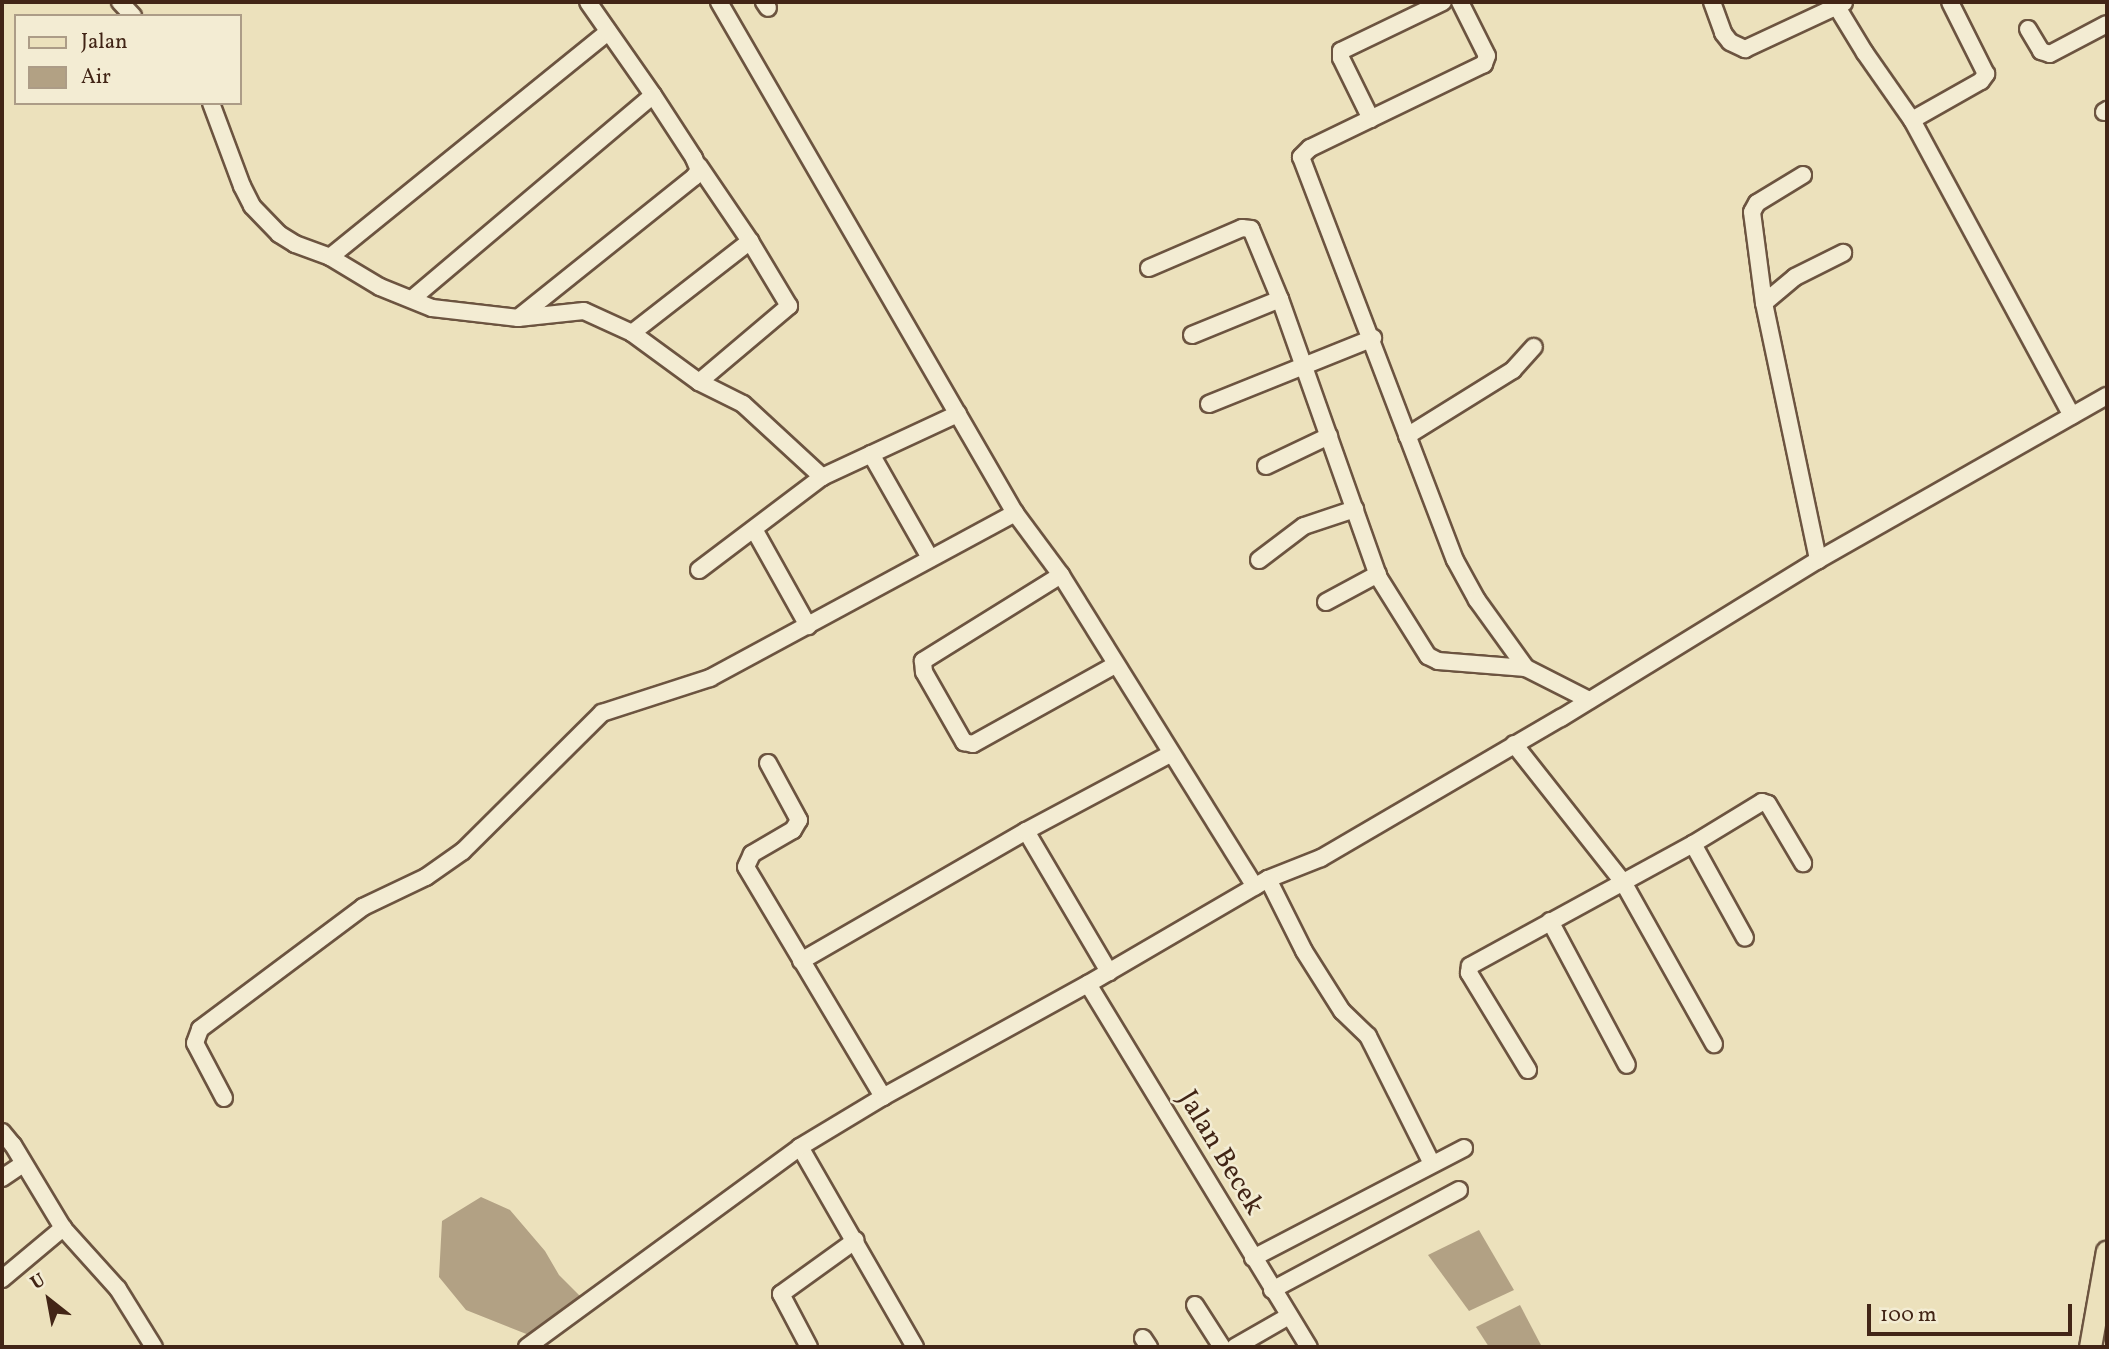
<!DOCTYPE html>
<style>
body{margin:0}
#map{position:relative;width:2109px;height:1349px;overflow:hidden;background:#ece1bc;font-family:Vollkorn,serif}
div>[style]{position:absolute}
.water>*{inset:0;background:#b2a184}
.roads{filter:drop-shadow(2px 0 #6c5440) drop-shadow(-2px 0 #6c5440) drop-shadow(0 2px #6c5440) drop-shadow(0 -2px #6c5440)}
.minor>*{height:16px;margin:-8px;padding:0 8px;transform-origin:8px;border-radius:8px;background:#f3ecd3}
.major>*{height:21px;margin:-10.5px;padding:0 10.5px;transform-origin:10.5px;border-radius:10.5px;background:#ece1bc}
span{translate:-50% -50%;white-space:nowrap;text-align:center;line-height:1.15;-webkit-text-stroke:5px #f3ecd3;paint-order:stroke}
.street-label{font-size:28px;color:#422516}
.frame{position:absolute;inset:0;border:4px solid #422516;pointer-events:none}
.legend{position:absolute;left:14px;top:14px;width:228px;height:91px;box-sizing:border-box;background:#f3ecd3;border:2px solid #ac9c87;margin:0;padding:9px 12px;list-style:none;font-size:21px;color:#422516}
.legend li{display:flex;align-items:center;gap:14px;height:35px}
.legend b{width:35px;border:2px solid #ac9c87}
.north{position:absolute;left:14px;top:1265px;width:70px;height:70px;-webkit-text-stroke:5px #f3ecd3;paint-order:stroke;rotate:329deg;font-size:19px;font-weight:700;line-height:28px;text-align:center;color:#422516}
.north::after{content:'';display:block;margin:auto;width:24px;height:32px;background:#422516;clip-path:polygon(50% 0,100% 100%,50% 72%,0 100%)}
.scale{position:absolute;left:1867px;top:1304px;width:205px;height:32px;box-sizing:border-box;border:4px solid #422516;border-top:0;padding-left:9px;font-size:21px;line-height:24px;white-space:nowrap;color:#422516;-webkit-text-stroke:5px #f3ecd3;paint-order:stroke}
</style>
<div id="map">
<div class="water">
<div style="clip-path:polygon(481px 1197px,510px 1210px,545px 1251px,559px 1275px,582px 1298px,534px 1337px,466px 1310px,439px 1277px,442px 1221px)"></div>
<div style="clip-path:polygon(1479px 1230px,1514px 1290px,1469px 1311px,1428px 1255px)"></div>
<div style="clip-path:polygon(1520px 1305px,1542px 1347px,1489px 1347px,1476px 1327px)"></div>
</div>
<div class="roads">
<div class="minor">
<div style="left:120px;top:2px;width:19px;rotate:47deg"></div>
<div style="left:719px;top:2px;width:591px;rotate:59.92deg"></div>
<div style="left:1015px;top:513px;width:77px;rotate:53.4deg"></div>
<div style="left:1061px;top:575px;width:367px;rotate:58.1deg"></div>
<div style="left:764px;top:2px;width:7px;rotate:56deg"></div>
<div style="left:1460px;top:2px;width:60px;rotate:63.4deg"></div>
<div style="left:1487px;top:56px;width:9px;rotate:111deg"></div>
<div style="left:1484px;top:64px;width:193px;rotate:154.2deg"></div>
<div style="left:1310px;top:148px;width:13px;rotate:135deg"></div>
<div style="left:1301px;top:157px;width:431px;rotate:69.1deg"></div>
<div style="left:1455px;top:560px;width:46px;rotate:61.2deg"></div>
<div style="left:1477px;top:600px;width:84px;rotate:54.2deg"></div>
<div style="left:1712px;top:2px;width:33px;rotate:70deg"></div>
<div style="left:1723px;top:33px;width:11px;rotate:52deg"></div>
<div style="left:1730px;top:42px;width:17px;rotate:25deg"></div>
<div style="left:1745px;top:49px;width:109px;rotate:-24.9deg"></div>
<div style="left:1837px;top:7px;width:54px;rotate:58.7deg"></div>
<div style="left:1865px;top:53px;width:82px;rotate:55deg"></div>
<div style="left:1912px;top:120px;width:336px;rotate:61.6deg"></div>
<div style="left:2028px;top:29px;width:26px;rotate:59deg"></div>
<div style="left:2041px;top:51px;width:9px;rotate:18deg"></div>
<div style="left:2050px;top:54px;width:64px;rotate:-27.8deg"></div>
<div style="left:211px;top:103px;width:89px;rotate:69.5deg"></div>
<div style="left:242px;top:186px;width:22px;rotate:63deg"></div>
<div style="left:252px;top:206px;width:39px;rotate:46deg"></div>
<div style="left:279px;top:234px;width:19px;rotate:32deg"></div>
<div style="left:295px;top:244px;width:37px;rotate:20deg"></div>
<div style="left:330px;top:257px;width:58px;rotate:31deg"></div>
<div style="left:380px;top:287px;width:56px;rotate:22deg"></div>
<div style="left:432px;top:308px;width:87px;rotate:6.6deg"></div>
<div style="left:518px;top:318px;width:66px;rotate:-6.1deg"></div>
<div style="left:584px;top:311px;width:53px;rotate:24.6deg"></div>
<div style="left:632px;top:333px;width:83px;rotate:36.2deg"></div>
<div style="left:699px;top:382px;width:49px;rotate:26.6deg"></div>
<div style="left:743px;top:404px;width:108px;rotate:42.7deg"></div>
<div style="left:822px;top:477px;width:150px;rotate:-24.9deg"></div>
<div style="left:2104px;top:112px;width:4px;rotate:-34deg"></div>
<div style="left:1371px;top:119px;width:68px;rotate:-116.2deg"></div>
<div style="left:1341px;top:58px;width:7px;rotate:-90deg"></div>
<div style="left:1341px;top:51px;width:113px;rotate:-25.7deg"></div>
<div style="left:1912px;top:120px;width:79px;rotate:-29.5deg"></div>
<div style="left:1981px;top:81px;width:9px;rotate:-54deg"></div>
<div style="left:1986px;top:74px;width:80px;rotate:-116.6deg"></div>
<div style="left:1803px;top:175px;width:54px;rotate:148.7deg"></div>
<div style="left:1757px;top:203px;width:10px;rotate:119deg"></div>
<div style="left:1752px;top:212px;width:92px;rotate:82.5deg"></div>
<div style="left:1764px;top:303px;width:263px;rotate:78.1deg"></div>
<div style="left:330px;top:257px;width:358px;rotate:-39deg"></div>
<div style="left:1149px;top:268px;width:101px;rotate:-23.3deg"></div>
<div style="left:1242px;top:228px;width:9px;rotate:6deg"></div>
<div style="left:1251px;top:229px;width:76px;rotate:67.5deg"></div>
<div style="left:1280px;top:299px;width:296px;rotate:70.5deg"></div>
<div style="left:1379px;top:578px;width:92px;rotate:57.9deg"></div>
<div style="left:1428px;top:656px;width:11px;rotate:27deg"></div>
<div style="left:1438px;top:661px;width:88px;rotate:4.5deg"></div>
<div style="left:1526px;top:668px;width:71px;rotate:26.9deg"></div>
<div style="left:413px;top:298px;width:314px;rotate:-40.2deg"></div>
<div style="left:1764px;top:303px;width:40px;rotate:-40deg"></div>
<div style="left:1795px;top:277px;width:54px;rotate:-26.6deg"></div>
<div style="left:518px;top:318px;width:226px;rotate:-38.7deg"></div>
<div style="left:694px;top:177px;width:9px;rotate:-54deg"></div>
<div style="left:699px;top:170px;width:13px;rotate:-113deg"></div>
<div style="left:694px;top:158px;width:75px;rotate:-123.1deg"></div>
<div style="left:653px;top:95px;width:113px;rotate:-125deg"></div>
<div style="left:632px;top:333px;width:150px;rotate:-37.9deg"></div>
<div style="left:750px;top:241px;width:91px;rotate:-124.2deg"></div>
<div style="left:1192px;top:335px;width:95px;rotate:-22.2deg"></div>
<div style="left:699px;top:382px;width:118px;rotate:-40.2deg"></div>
<div style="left:789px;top:306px;width:76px;rotate:-121deg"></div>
<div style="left:1209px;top:404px;width:177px;rotate:-21.9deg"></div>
<div style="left:1407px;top:436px;width:125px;rotate:-31.9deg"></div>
<div style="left:1513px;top:370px;width:31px;rotate:-48deg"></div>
<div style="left:871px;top:454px;width:120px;rotate:60.4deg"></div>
<div style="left:1266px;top:466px;width:70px;rotate:-25.5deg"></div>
<div style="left:755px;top:531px;width:109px;rotate:60.8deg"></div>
<div style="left:1259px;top:560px;width:56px;rotate:-37.1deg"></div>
<div style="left:1304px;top:526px;width:54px;rotate:-18.4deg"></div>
<div style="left:699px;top:570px;width:154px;rotate:-37.1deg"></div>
<div style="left:1061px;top:575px;width:163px;rotate:148.1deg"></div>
<div style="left:923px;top:661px;width:11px;rotate:85deg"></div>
<div style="left:924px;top:672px;width:81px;rotate:60.3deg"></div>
<div style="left:964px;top:742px;width:9px;rotate:13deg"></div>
<div style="left:973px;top:744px;width:162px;rotate:-29.1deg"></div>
<div style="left:1326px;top:602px;width:59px;rotate:-28.3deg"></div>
<div style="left:1514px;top:744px;width:176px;rotate:51.7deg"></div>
<div style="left:1623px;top:882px;width:186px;rotate:60.7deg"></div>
<div style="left:768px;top:763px;width:65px;rotate:61.5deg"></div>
<div style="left:799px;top:820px;width:12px;rotate:121deg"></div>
<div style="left:793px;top:830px;width:48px;rotate:149.7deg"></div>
<div style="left:752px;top:854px;width:14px;rotate:115deg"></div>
<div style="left:746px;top:867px;width:268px;rotate:59.2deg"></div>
<div style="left:1026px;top:831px;width:164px;rotate:59.5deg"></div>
<div style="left:1693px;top:844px;width:107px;rotate:61deg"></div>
<div style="left:1268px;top:879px;width:80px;rotate:63.4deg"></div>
<div style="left:1304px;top:951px;width:71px;rotate:57.7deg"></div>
<div style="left:1342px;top:1011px;width:36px;rotate:44deg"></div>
<div style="left:1368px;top:1036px;width:143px;rotate:63.4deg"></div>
<div style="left:1550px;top:921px;width:163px;rotate:61.9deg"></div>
<div style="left:801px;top:961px;width:260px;rotate:-30deg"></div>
<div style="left:1026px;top:831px;width:163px;rotate:-28.1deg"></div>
<div style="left:1088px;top:984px;width:425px;rotate:58.7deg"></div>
<div style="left:1528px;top:1070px;width:114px;rotate:-121.3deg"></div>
<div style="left:1469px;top:973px;width:7px;rotate:-82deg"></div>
<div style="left:1470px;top:966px;width:254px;rotate:-28.7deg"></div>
<div style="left:1693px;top:844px;width:81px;rotate:-31.3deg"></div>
<div style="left:1762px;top:802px;width:6px;rotate:18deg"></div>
<div style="left:1768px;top:804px;width:69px;rotate:59.3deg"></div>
<div style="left:224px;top:1098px;width:62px;rotate:-117.8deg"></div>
<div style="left:195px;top:1043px;width:15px;rotate:-70deg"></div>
<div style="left:200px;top:1029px;width:204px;rotate:-36.8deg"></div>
<div style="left:363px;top:907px;width:70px;rotate:-25.5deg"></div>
<div style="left:426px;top:877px;width:45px;rotate:-35.1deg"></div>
<div style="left:463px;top:851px;width:196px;rotate:-44.8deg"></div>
<div style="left:602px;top:713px;width:114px;rotate:-18deg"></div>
<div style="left:710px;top:678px;width:347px;rotate:-28.4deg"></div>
<div style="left:2px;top:1132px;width:17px;rotate:50deg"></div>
<div style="left:13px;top:1145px;width:97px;rotate:58.9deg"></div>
<div style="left:63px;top:1228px;width:82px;rotate:48deg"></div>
<div style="left:118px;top:1289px;width:68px;rotate:58.2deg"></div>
<div style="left:800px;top:1147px;width:231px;rotate:60.1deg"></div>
<div style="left:2px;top:1178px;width:25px;rotate:-34deg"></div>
<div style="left:1253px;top:1258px;width:238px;rotate:-27.5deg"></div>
<div style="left:2px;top:1279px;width:80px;rotate:-39.9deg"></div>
<div style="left:1272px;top:1290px;width:212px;rotate:-28.1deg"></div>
<div style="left:1195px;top:1305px;width:50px;rotate:57.3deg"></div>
<div style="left:1143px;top:1338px;width:11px;rotate:56deg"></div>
<div style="left:527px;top:1347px;width:338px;rotate:-36.2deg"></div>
<div style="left:800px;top:1147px;width:97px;rotate:-31.1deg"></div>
<div style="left:883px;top:1097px;width:234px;rotate:-28.9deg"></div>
<div style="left:1088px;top:984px;width:208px;rotate:-30.3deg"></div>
<div style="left:1268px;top:879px;width:57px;rotate:-21.6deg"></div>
<div style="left:1321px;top:858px;width:278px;rotate:-30.3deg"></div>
<div style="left:1561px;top:718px;width:302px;rotate:-31.6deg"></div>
<div style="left:1818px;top:560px;width:332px;rotate:-29.6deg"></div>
<div style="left:809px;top:1347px;width:60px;rotate:-117.8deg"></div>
<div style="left:781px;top:1294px;width:92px;rotate:-35.8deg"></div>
<div style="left:1235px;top:1347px;width:62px;rotate:-29.9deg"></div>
</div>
<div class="major">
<div style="left:2090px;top:1347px;width:97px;rotate:-80deg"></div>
</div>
</div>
<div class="street-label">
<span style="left:1220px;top:1153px;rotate:59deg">Jalan Becek</span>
</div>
<div class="frame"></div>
<ul class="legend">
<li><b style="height:9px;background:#ece1bc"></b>Jalan</li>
<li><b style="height:19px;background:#b2a184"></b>Air</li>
</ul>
<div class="north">U</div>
<div class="scale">100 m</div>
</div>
